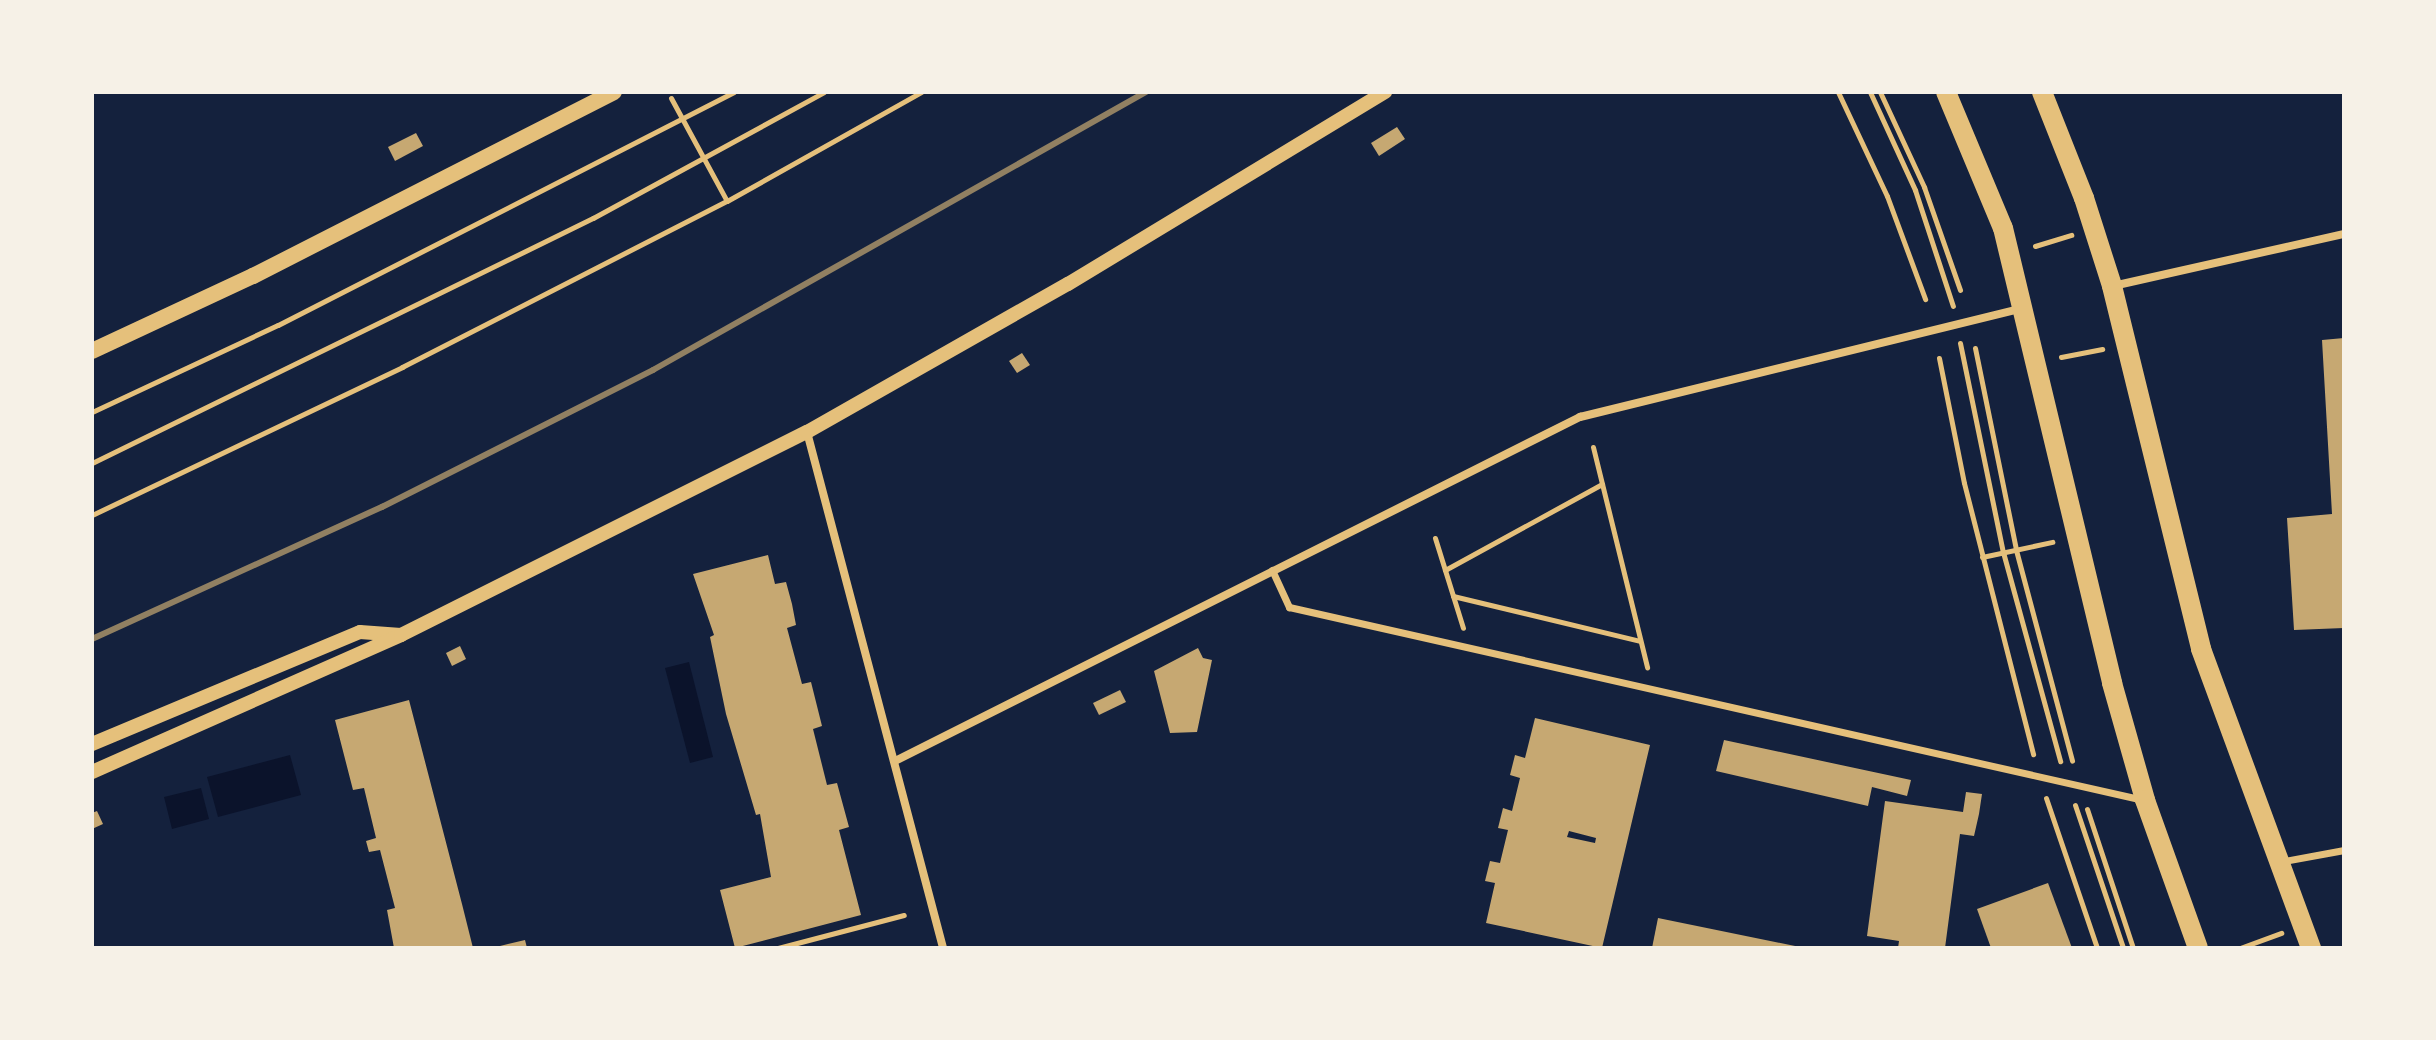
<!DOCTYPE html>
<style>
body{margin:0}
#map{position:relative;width:2436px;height:1040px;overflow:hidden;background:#14213d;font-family:Quicksand,sans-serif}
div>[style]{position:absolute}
.water>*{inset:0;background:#0b132b}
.building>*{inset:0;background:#c6a872}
.path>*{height:5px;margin:-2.5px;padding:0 2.5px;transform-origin:2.5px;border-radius:2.5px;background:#e5c07b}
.pedestrian>*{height:7px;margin:-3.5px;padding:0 3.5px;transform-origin:3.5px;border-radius:3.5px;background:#e5c07b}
.minor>*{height:8px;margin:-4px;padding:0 4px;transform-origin:4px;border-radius:4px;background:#e5c07b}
.tertiary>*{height:14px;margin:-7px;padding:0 7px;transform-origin:7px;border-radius:7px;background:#e5c07b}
.secondary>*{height:16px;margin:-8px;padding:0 8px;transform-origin:8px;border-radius:8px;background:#e5c07b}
.primary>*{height:20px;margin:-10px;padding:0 10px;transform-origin:10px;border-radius:10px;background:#e5c07b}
.rail>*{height:6px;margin:-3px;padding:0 3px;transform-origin:3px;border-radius:3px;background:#918062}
span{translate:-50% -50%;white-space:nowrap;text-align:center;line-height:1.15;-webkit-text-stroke:7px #f6f1e7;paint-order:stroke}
.frame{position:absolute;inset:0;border:94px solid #f6f1e7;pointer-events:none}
</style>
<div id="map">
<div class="water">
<div style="clip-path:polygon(689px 662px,713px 757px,690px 763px,665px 668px)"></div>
<div style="clip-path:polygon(290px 755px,301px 795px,218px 817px,207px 777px)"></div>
<div style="clip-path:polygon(201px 788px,209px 819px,172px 829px,164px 797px)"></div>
</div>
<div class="building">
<div style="clip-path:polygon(1397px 127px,1405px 139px,1379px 156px,1371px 143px)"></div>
<div style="clip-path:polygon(416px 133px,423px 146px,395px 161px,388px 147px)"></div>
<div style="clip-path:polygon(2344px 338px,2344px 628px,2294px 630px,2287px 518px,2332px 514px,2322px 340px)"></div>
<div style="clip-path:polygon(1022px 353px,1030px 365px,1017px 373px,1009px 361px)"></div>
<div style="clip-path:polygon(768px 555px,775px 584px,786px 582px,792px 604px,796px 625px,787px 628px,802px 684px,811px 682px,822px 726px,813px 729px,827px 785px,837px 783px,849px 827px,839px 830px,861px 915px,735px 948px,720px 890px,771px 877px,760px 814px,756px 815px,726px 714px,710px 637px,714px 635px,693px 574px)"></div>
<div style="clip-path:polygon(460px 646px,466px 659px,452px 666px,446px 653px)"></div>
<div style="clip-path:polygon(1198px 648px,1203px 658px,1212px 660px,1197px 732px,1170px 733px,1154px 671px)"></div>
<div style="clip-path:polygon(1120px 690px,1126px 702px,1099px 715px,1093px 703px)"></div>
<div style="clip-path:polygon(409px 700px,462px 904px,473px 948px,394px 948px,387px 910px,395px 908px,380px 850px,369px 852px,366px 841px,376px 838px,364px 788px,353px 790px,335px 720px)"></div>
<div style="clip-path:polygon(evenodd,1535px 718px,1650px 745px,1602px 948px,1486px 923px,1495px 883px,1485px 881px,1490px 861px,1500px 863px,1508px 830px,1498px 828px,1503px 808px,1512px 811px,1520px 778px,1510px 775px,1515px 755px,1525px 758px,1535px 718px,1569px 831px,1596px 838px,1595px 843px,1567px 837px,1569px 831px)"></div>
<div style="clip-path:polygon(1724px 740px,1911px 780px,1907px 796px,1872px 787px,1868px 806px,1716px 771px)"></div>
<div style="clip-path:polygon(1966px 792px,1982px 794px,1979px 814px,1974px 836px,1960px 834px,1945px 948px,1898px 948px,1899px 941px,1867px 936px,1885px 801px,1963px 812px)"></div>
<div style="clip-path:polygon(97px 811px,103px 824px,92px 829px,92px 813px)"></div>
<div style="clip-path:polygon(2048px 883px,2072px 948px,1991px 948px,1977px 909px)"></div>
<div style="clip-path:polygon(1658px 918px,1800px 947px,1800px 948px,1652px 948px)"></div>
<div style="clip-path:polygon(525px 940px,527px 948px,496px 948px,496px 947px)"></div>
</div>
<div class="path">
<div style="left:1838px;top:92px;width:115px;rotate:64.8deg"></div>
<div style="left:1887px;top:196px;width:110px;rotate:69.7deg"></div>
<div style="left:1870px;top:92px;width:108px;rotate:65.3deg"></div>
<div style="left:1915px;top:190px;width:122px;rotate:71.9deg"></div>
<div style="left:1880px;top:92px;width:105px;rotate:65.1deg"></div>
<div style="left:1924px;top:187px;width:109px;rotate:70.7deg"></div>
<div style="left:671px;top:98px;width:117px;rotate:61.5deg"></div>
<div style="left:2035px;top:246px;width:38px;rotate:-17deg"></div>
<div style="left:1960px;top:343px;width:213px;rotate:78.4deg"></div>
<div style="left:2003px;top:552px;width:217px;rotate:74.7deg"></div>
<div style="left:1975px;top:348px;width:206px;rotate:78.5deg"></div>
<div style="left:2016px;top:550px;width:218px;rotate:75.1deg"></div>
<div style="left:2061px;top:357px;width:42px;rotate:-11deg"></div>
<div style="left:1939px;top:358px;width:127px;rotate:78.7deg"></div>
<div style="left:1964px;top:483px;width:280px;rotate:75.7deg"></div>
<div style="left:92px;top:412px;width:205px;rotate:-25.1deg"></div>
<div style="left:278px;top:325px;width:512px;rotate:-27.07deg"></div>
<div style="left:1593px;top:447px;width:227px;rotate:76.2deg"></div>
<div style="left:92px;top:463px;width:558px;rotate:-26.06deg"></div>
<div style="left:593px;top:218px;width:263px;rotate:-28.6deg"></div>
<div style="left:92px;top:515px;width:344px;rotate:-25.5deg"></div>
<div style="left:402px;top:367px;width:365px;rotate:-27.1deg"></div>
<div style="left:727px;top:201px;width:223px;rotate:-29.3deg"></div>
<div style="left:1435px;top:538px;width:94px;rotate:72.7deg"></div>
<div style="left:1982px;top:557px;width:72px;rotate:-12.1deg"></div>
<div style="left:1445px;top:570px;width:179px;rotate:-28.7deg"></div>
<div style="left:1453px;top:596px;width:192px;rotate:13.5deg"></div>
<div style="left:2046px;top:798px;width:158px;rotate:71.2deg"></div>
<div style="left:2075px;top:805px;width:151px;rotate:71.4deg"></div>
<div style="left:2087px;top:809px;width:146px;rotate:71.7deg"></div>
<div style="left:778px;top:948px;width:130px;rotate:-14.7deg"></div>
<div style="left:2240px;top:948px;width:44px;rotate:-20.1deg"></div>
</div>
<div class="pedestrian">
<div style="left:1272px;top:570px;width:41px;rotate:65.3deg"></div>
<div style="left:1289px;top:607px;width:876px;rotate:12.73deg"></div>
<div style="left:2284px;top:861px;width:61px;rotate:-10.4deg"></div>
</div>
<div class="minor">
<div style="left:2113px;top:286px;width:237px;rotate:-12.7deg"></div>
<div style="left:807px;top:432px;width:534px;rotate:75.23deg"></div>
<div style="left:895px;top:761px;width:767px;rotate:-26.67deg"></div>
<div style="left:1580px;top:417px;width:453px;rotate:-13.8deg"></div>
</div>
<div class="tertiary">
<div style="left:92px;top:744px;width:290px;rotate:-22.7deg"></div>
<div style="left:360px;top:632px;width:41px;rotate:4.2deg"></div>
<div style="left:92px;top:772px;width:338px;rotate:-23.9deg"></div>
<div style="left:401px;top:635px;width:454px;rotate:-26.6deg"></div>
<div style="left:807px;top:432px;width:300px;rotate:-29.6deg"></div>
<div style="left:1068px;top:284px;width:371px;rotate:-31.2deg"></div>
</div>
<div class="secondary">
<div style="left:92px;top:351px;width:178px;rotate:-25deg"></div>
<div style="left:253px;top:276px;width:405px;rotate:-27deg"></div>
</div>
<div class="primary">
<div style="left:1946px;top:92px;width:147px;rotate:67.3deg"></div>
<div style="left:2003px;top:228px;width:468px;rotate:76.5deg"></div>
<div style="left:2112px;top:683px;width:122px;rotate:74.2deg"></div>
<div style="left:2145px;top:800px;width:157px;rotate:70.3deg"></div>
<div style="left:2042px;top:92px;width:114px;rotate:68.4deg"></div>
<div style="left:2084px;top:198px;width:92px;rotate:72.3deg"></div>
<div style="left:2112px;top:286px;width:374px;rotate:76.2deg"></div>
<div style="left:2201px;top:649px;width:319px;rotate:69.8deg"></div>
</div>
<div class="rail">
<div style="left:92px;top:639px;width:319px;rotate:-24.5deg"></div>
<div style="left:382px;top:507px;width:304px;rotate:-26.8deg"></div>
<div style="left:653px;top:370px;width:566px;rotate:-29.42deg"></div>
</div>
<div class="frame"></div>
</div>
